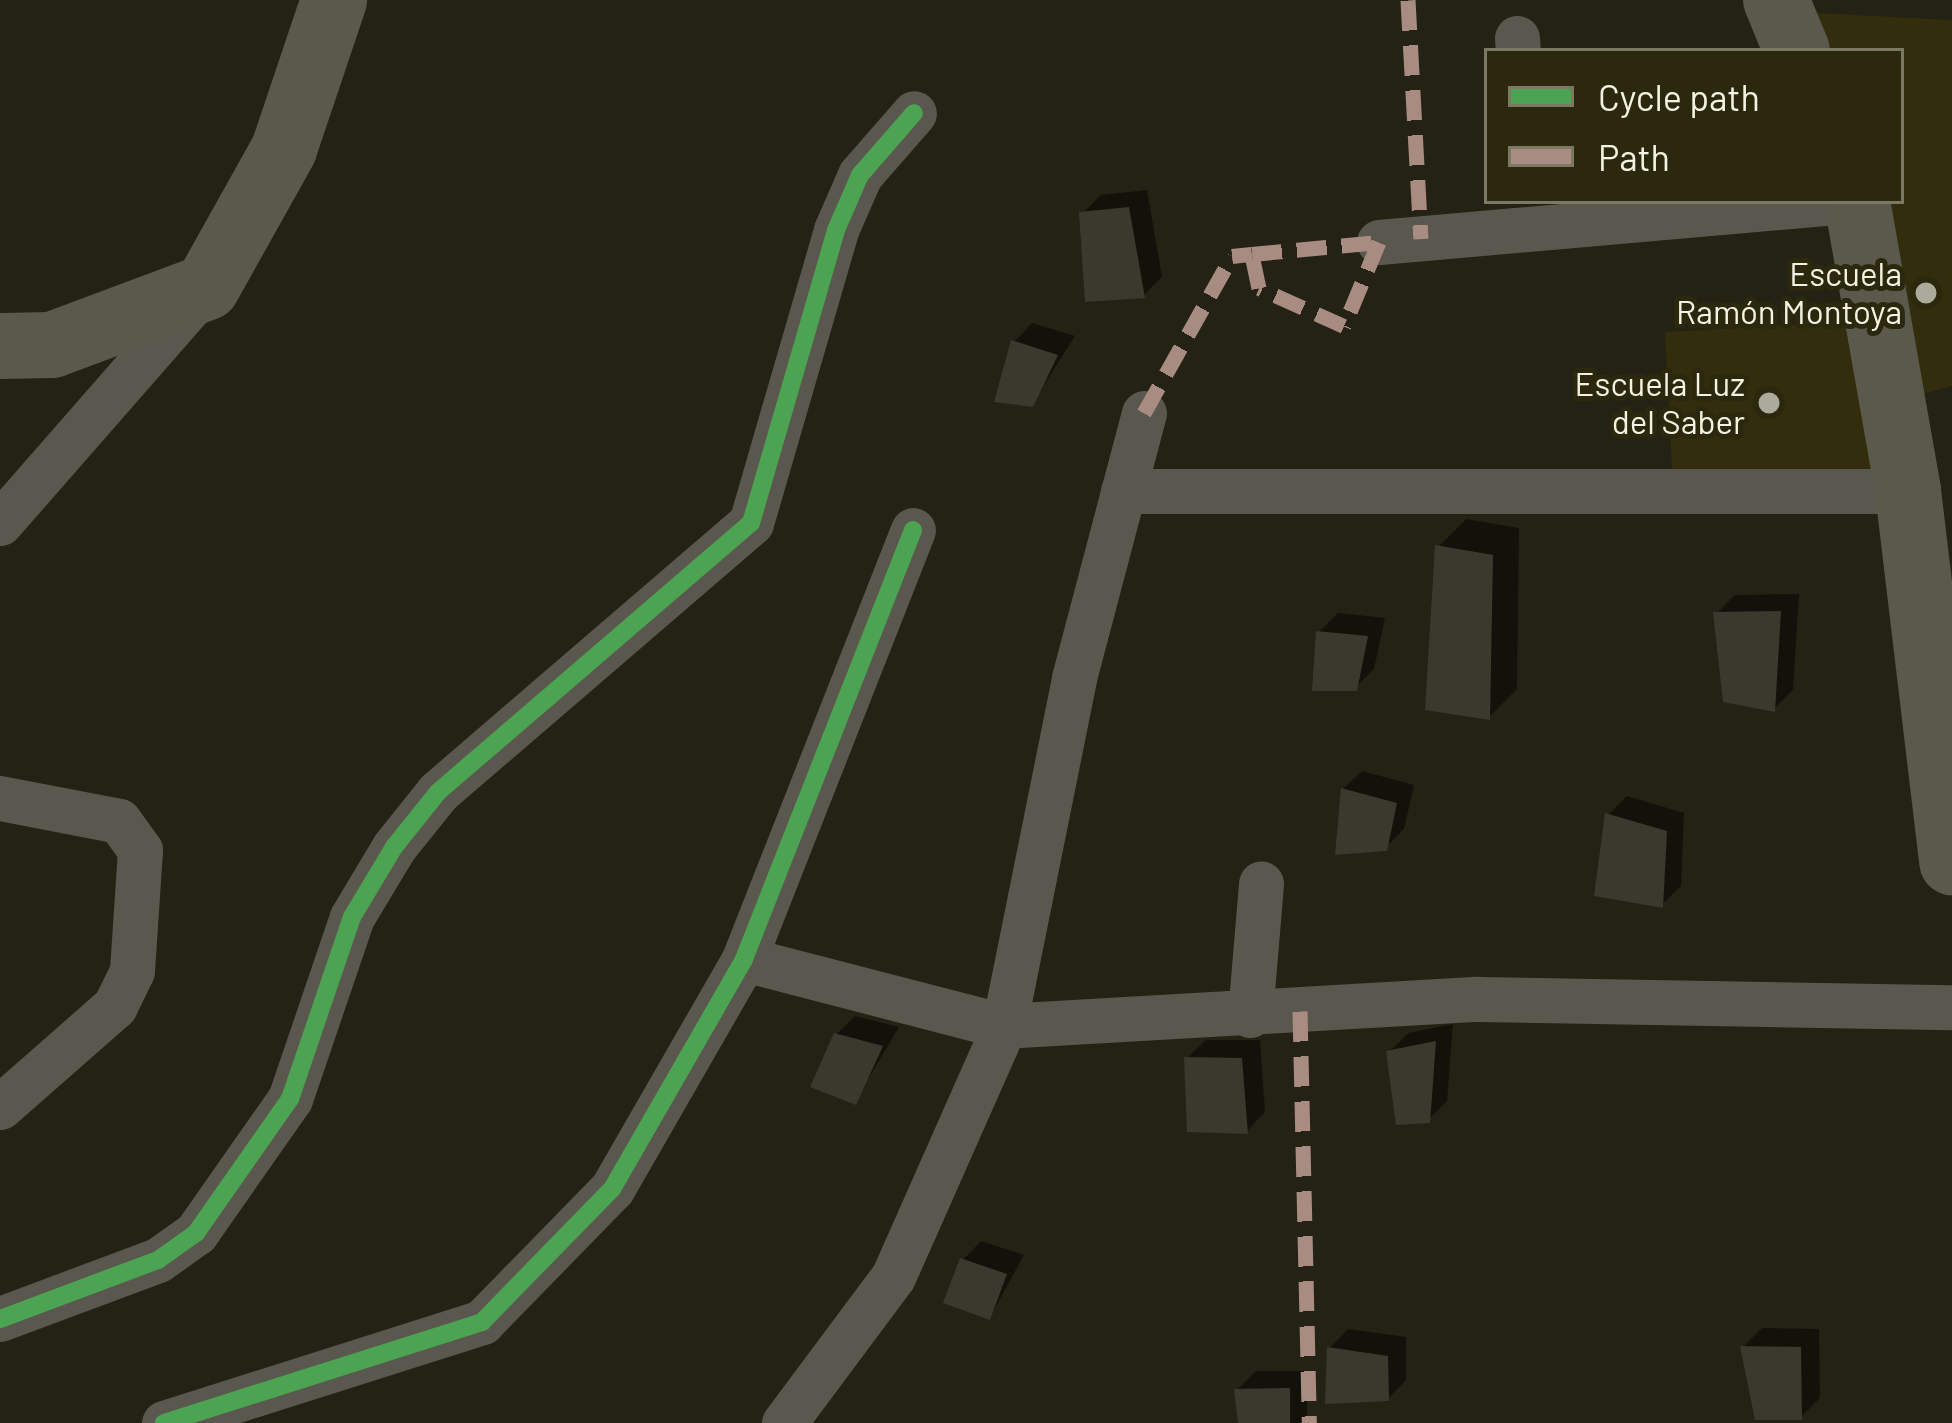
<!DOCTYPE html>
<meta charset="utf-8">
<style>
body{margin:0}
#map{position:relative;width:1952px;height:1423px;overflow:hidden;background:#242214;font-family:Barlow,sans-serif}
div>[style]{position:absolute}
.built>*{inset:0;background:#322e0d}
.shadow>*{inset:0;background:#0007}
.building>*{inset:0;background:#3a392d}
.street>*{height:45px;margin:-22.5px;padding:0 22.5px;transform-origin:22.5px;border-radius:22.5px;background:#5a584e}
.secondary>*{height:66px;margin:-33px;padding:0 33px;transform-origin:33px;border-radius:33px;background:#5b594c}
.quiet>*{height:15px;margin-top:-7.5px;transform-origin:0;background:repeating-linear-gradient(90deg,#a88b81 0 30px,transparent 0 45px)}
.cycleway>*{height:18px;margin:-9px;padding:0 9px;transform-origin:9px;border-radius:9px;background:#4ca352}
.dots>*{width:33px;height:33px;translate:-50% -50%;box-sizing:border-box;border:6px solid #2b280d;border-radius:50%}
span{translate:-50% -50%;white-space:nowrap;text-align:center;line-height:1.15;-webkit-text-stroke:10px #2b280d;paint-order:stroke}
.poi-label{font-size:33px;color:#f4f3e3}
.right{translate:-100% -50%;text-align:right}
.legend{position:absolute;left:1484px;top:48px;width:420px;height:156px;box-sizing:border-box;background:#2b280d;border:3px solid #7b7963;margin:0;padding:15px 21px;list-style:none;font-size:36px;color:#f4f3e3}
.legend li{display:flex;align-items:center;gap:24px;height:60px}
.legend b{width:60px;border:3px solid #7b7963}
</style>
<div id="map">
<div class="built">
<div style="clip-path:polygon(1814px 13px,1952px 20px,1952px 386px,1919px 395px,1881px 201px,1901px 201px,1901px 51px,1828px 51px)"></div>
<div style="clip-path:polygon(1865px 321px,1873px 475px,1673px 487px,1665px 332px)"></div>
</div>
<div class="shadow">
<div style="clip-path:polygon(1147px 190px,1162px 277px,1144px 295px,1082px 214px,1101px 195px)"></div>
<div style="clip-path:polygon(1032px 323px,1075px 336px,1032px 404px,1014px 342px)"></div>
<div style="clip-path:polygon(1466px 519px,1519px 528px,1517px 689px,1489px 717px,1438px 547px)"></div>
<div style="clip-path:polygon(1799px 594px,1793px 690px,1774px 709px,1716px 614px,1735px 595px)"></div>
<div style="clip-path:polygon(1338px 613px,1385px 618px,1374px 669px,1355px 688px,1319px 632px)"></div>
<div style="clip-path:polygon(1362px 771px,1414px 785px,1404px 829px,1385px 848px,1343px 789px)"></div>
<div style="clip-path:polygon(1627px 796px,1684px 813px,1681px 886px,1662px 905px,1608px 815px)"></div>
<div style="clip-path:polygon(855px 1016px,899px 1027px,855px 1101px,836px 1035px)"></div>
<div style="clip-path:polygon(1453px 1024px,1447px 1101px,1428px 1120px,1389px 1052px,1408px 1033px)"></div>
<div style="clip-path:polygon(1206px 1040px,1260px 1040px,1265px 1112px,1247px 1131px,1187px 1058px)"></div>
<div style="clip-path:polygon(981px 1241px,1024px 1255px,990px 1317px,963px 1260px)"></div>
<div style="clip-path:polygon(1762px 1328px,1819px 1329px,1820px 1398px,1801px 1417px,1743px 1347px)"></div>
<div style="clip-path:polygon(1348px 1329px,1406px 1337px,1406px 1380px,1388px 1399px,1330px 1348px)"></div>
<div style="clip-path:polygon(1256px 1371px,1307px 1371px,1307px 1423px,1241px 1423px,1237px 1390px)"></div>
</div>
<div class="building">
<div style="clip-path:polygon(1129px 207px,1145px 298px,1085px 302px,1079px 212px)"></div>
<div style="clip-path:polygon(1011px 340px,1058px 355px,1033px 407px,994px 402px)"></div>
<div style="clip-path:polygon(1435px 545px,1493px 555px,1490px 720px,1425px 710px)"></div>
<div style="clip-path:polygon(1781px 611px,1775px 712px,1723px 702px,1713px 612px)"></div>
<div style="clip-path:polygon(1316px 631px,1368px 636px,1357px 691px,1312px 691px)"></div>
<div style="clip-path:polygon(1341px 788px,1397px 803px,1387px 851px,1335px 855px)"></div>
<div style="clip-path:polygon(1605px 813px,1667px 831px,1663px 908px,1594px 896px)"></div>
<div style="clip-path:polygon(834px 1033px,883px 1046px,856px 1105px,810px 1087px)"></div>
<div style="clip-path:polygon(1436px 1041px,1430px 1123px,1396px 1125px,1386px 1051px)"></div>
<div style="clip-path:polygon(1184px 1057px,1242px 1058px,1248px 1134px,1187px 1132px)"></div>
<div style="clip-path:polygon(960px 1258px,1007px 1274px,990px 1320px,943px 1303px)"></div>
<div style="clip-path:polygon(1740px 1346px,1801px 1347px,1802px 1420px,1755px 1420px)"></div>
<div style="clip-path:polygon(1327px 1347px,1388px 1356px,1389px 1401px,1325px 1404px)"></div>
<div style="clip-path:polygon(1290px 1388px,1290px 1423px,1238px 1423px,1234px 1389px)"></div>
</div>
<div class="street">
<div style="left:1517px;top:38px;width:13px;rotate:86deg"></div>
<div style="left:1379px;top:242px;width:472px;rotate:-5deg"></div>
<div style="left:1123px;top:491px;width:785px"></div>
<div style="left:0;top:523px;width:299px;rotate:-48.8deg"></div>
<div style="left:0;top:798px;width:121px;rotate:10.9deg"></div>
<div style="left:119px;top:821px;width:36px;rotate:54deg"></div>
<div style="left:140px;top:850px;width:121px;rotate:93.8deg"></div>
<div style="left:132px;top:971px;width:39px;rotate:116deg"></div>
<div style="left:115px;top:1006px;width:153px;rotate:138.7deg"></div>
<div style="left:744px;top:959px;width:268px;rotate:14.5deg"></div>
<div style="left:1004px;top:1026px;width:474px;rotate:-3.3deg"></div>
<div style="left:1477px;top:999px;width:475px;rotate:1deg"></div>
<div style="left:1250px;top:1015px;width:132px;rotate:-85.2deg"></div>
<div style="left:0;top:1319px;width:169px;rotate:-20.5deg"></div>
<div style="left:158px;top:1260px;width:47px;rotate:-35.4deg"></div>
<div style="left:196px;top:1233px;width:164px;rotate:-55deg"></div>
<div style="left:290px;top:1099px;width:192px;rotate:-71.2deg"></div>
<div style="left:352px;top:917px;width:82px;rotate:-59deg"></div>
<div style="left:394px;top:847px;width:70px;rotate:-51.3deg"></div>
<div style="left:438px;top:792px;width:413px;rotate:-40.7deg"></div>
<div style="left:751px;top:523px;width:305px;rotate:-73.8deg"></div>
<div style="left:836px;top:230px;width:60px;rotate:-66.4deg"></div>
<div style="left:860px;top:175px;width:82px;rotate:-48.9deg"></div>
<div style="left:164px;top:1423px;width:334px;rotate:-17.6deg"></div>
<div style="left:482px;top:1322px;width:186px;rotate:-45.7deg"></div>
<div style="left:612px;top:1189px;width:265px;rotate:-60.1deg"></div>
<div style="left:744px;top:959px;width:461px;rotate:-68.5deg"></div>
<div style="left:784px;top:1423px;width:182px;rotate:-53.3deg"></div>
<div style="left:893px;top:1277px;width:274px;rotate:-66.1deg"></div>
<div style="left:1004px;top:1026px;width:355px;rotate:-78.6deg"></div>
<div style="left:1074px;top:678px;width:274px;rotate:-75.2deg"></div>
</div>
<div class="secondary">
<div style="left:1776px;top:0;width:55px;rotate:67.6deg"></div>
<div style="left:1857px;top:201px;width:294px;rotate:80deg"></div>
<div style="left:1908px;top:491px;width:374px;rotate:83.2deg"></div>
<div style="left:0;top:346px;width:52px;rotate:-1.1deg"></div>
<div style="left:52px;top:345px;width:165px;rotate:-20.5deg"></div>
<div style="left:207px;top:287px;width:158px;rotate:-60.8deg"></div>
<div style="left:284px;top:149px;width:157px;rotate:-71.4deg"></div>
</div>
<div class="quiet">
<div style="left:1408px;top:0;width:239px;rotate:86.9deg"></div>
<div style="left:1144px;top:413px;width:180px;rotate:-60.7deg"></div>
<div style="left:1232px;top:256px;width:20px;rotate:-6deg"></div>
<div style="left:1252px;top:254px;width:128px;rotate:-5.4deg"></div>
<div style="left:1379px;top:242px;width:91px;rotate:112.6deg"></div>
<div style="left:1344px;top:326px;width:93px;rotate:-155.9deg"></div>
<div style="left:1259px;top:288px;width:35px;rotate:-102deg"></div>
<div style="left:1300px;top:1011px;width:412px;rotate:88.7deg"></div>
</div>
<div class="cycleway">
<div style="left:0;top:1319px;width:169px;rotate:-20.5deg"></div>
<div style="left:158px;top:1260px;width:47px;rotate:-35.4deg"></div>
<div style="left:196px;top:1233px;width:164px;rotate:-55deg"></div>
<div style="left:290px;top:1099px;width:192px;rotate:-71.2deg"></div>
<div style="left:352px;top:917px;width:82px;rotate:-59deg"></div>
<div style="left:394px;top:847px;width:70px;rotate:-51.3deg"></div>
<div style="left:438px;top:792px;width:413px;rotate:-40.7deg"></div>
<div style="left:751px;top:523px;width:305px;rotate:-73.8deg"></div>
<div style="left:836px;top:230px;width:60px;rotate:-66.4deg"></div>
<div style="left:860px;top:175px;width:82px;rotate:-48.9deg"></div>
<div style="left:164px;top:1423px;width:334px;rotate:-17.6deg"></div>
<div style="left:482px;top:1322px;width:186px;rotate:-45.7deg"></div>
<div style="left:612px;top:1189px;width:265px;rotate:-60.1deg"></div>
<div style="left:744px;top:959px;width:461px;rotate:-68.5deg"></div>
</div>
<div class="dots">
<div style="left:1926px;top:293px;background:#abaa9b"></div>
<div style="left:1769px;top:403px;background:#abaa9b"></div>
</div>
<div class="poi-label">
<span class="right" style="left:1902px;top:293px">Escuela<br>Ramón Montoya</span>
<span class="right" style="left:1745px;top:403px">Escuela Luz<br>del Saber</span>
</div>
<ul class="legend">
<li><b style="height:15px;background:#4ca352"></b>Cycle path</li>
<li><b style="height:15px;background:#a88b81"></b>Path</li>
</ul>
</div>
